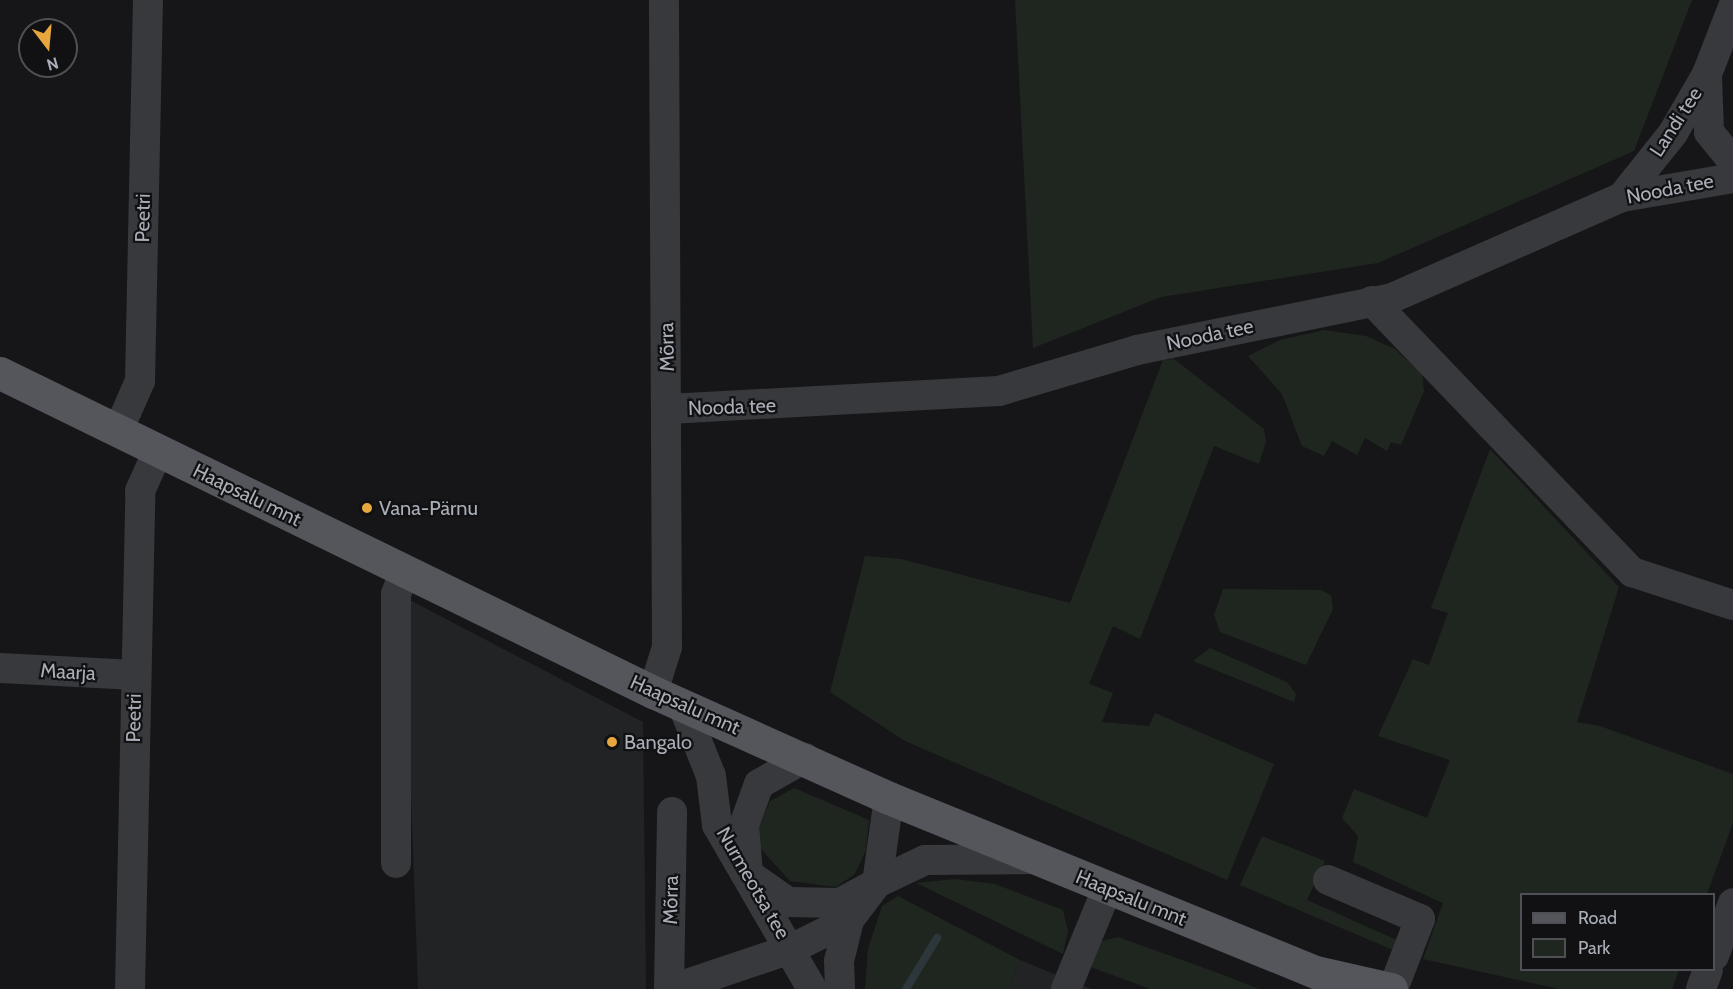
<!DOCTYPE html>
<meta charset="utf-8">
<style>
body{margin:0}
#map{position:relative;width:1733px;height:989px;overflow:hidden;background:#161618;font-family:Cabin,sans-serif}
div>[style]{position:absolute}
.built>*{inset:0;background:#222325}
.green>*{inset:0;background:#1f261f}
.stream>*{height:8px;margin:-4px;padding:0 4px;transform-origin:4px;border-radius:4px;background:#2d363b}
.minor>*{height:30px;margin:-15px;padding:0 15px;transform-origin:15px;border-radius:15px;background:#38393d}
.major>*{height:33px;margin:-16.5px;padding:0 16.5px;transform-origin:16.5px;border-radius:16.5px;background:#54565c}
.dots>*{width:16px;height:16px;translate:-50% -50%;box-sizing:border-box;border:3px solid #111113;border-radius:50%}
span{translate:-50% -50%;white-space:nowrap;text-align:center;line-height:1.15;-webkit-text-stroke:4.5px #111113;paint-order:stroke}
.street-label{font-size:20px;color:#a9aeb7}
.poi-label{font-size:20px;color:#a9aeb7}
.left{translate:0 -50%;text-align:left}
.legend{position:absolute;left:1520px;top:893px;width:195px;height:78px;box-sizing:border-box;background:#111113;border:2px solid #4e5055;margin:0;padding:8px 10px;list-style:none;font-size:18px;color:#a9aeb7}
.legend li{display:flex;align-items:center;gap:12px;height:30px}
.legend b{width:30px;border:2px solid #4e5055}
.north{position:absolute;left:18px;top:18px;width:60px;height:60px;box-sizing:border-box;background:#111113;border:2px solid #4e5055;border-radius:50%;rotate:164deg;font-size:16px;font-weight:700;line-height:24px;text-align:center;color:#a9aeb7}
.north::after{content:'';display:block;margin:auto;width:21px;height:27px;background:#e8a73e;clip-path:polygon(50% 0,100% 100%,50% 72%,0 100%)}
</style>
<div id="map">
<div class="built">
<div style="clip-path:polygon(404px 597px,643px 722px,646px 989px,418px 989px)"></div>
<div style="clip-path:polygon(1020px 960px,1092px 989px,1009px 989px)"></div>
</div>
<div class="green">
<div style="clip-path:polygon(1015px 0,1692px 0,1634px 151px,1378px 263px,1161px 297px,1033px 348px)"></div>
<div style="clip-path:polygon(1324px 330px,1366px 336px,1395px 349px,1422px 374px,1424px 391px,1401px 445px,1391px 442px,1387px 451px,1365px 438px,1357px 455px,1332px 441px,1324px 456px,1302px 446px,1282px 394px,1248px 356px,1280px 340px)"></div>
<div style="clip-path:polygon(1174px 359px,1264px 429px,1266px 441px,1259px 464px,1214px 446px,1140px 639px,1113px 626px,1089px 684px,1113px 693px,1102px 722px,1149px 726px,1155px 713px,1274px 764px,1227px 880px,905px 741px,830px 692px,865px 556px,901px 559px,1070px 603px,1163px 360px)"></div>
<div style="clip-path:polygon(1490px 449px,1619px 587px,1577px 722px,1600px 726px,1733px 774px,1733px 823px,1707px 894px,1522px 894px,1522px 970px,1679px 970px,1672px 989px,1559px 989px,1423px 959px,1443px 903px,1353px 862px,1358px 836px,1342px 818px,1354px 789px,1427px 818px,1450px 760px,1378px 736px,1413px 659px,1429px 665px,1448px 613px,1431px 608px)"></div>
<div style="clip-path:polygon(1223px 589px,1321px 590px,1331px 595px,1333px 609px,1306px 665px,1220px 632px,1214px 615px)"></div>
<div style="clip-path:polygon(1210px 648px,1287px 682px,1296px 694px,1294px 702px,1193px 661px)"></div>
<div style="clip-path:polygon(794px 788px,869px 820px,866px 850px,855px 874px,836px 887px,790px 881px,760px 848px,759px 827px,770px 801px)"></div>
<div style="clip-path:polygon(1262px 836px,1325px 861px,1307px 900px,1397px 940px,1393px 950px,1240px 885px)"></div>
<div style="clip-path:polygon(955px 879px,995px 884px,1063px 910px,1068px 931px,1063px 954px,916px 883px)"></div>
<div style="clip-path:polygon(898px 896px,1020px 960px,1009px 989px,865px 989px,868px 949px,882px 906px)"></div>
<div style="clip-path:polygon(1118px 937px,1221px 974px,1259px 989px,1150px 989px,1088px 966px,1102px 941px)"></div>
</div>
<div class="stream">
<div style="left:906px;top:989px;width:60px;rotate:-58.7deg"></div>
</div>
<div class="minor">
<div style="left:1707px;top:77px;width:55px;rotate:87.9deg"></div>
<div style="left:1709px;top:132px;width:38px;rotate:51deg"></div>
<div style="left:1622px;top:197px;width:82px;rotate:-51.4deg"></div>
<div style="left:1673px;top:133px;width:68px;rotate:-60deg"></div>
<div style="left:1707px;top:74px;width:72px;rotate:-68.8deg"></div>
<div style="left:1372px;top:301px;width:376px;rotate:46.2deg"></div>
<div style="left:1632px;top:572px;width:106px;rotate:18.1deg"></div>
<div style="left:668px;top:409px;width:331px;rotate:-3.1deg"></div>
<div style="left:999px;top:391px;width:144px;rotate:-16.5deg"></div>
<div style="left:1137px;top:350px;width:260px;rotate:-11.5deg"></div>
<div style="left:1392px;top:298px;width:251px;rotate:-23.7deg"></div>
<div style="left:1622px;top:197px;width:113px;rotate:-9.7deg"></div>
<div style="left:118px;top:431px;width:55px;rotate:-66.3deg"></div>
<div style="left:140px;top:381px;width:381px;rotate:-88.8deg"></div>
<div style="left:0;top:668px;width:135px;rotate:3deg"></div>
<div style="left:653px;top:692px;width:47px;rotate:-72.7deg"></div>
<div style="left:667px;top:647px;width:647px;rotate:-90.27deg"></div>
<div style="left:683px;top:706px;width:75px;rotate:68.2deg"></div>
<div style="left:711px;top:776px;width:49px;rotate:83deg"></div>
<div style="left:717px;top:825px;width:190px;rotate:59.9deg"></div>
<div style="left:805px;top:758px;width:53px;rotate:150.5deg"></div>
<div style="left:759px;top:784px;width:44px;rotate:110.1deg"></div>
<div style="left:744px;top:825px;width:49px;rotate:85.3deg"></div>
<div style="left:748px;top:874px;width:49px;rotate:35deg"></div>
<div style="left:788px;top:902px;width:52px;rotate:1.1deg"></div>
<div style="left:840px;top:903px;width:42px;rotate:-28.4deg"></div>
<div style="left:877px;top:883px;width:86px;rotate:-82deg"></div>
<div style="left:396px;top:863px;width:269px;rotate:-90deg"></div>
<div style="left:396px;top:594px;width:22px;rotate:-69deg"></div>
<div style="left:1328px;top:880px;width:100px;rotate:23deg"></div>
<div style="left:1420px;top:919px;width:75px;rotate:111.1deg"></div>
<div style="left:1714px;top:956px;width:56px;rotate:-70.3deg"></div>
<div style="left:130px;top:989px;width:498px;rotate:-88.8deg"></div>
<div style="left:140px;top:491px;width:44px;rotate:-65.8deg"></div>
<div style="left:669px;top:989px;width:177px;rotate:-89deg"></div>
<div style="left:672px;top:989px;width:126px;rotate:-18.6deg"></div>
<div style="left:791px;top:949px;width:65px;rotate:-26.6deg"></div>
<div style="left:849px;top:920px;width:46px;rotate:-52.9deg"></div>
<div style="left:877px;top:883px;width:53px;rotate:-25.6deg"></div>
<div style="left:925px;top:860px;width:110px;rotate:-0.5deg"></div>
<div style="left:840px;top:989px;width:28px;rotate:-92deg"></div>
<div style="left:839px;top:961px;width:42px;rotate:-76.3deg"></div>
<div style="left:1066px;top:989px;width:108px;rotate:-67.7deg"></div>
<div style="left:1701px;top:989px;width:20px;rotate:-70deg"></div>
</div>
<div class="major">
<div style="left:0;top:373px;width:727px;rotate:26.04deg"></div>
<div style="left:653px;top:692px;width:259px;rotate:24.2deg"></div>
<div style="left:889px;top:798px;width:461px;rotate:22.2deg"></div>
<div style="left:1316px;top:972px;width:77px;rotate:12.8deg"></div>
</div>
<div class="dots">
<div style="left:367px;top:508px;background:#e8a73e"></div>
<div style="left:612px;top:742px;background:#e8a73e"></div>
</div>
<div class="street-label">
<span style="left:1676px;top:122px;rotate:-57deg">Landi tee</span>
<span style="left:1670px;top:189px;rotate:-11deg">Nooda tee</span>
<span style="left:143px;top:218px;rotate:-89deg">Peetri</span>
<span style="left:1210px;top:335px;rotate:-12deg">Nooda tee</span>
<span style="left:667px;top:347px;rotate:-91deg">Mõrra</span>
<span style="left:732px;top:407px;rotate:-2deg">Nooda tee</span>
<span style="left:247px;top:495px;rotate:26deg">Haapsalu mnt</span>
<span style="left:68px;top:672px;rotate:3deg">Maarja</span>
<span style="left:685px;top:705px;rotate:24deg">Haapsalu mnt</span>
<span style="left:134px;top:718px;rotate:-89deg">Peetri</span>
<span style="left:753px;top:883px;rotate:60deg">Nurmeotsa tee</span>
<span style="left:1131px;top:898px;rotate:22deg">Haapsalu mnt</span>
<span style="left:671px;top:900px;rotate:-89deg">Mõrra</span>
</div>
<div class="poi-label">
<span class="left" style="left:379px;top:508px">Vana-Pärnu</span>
<span class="left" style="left:624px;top:742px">Bangalo</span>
</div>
<ul class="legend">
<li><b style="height:8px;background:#54565c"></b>Road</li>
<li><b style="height:16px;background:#1f261f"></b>Park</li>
</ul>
<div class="north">N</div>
</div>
